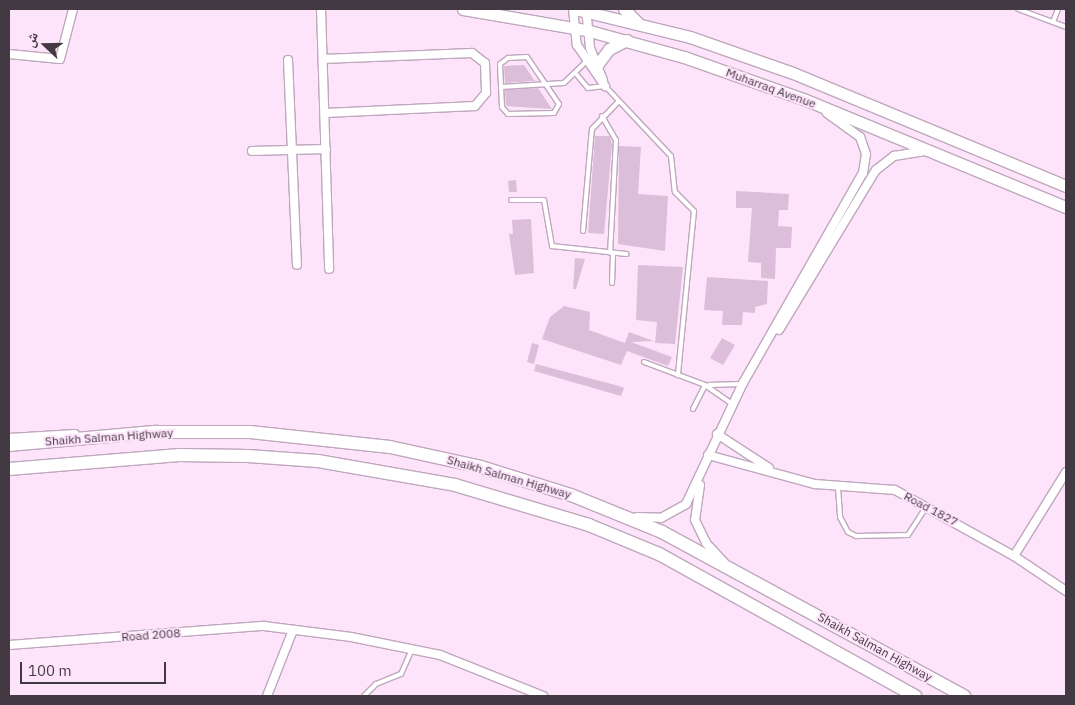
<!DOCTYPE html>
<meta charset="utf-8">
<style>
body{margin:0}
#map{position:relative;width:1075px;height:705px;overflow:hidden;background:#fde4fb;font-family:"IBM Plex Sans","Noto Naskh Arabic",sans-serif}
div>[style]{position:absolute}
.building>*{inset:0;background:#dcbeda}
.roads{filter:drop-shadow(1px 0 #bfa7bd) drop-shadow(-1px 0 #bfa7bd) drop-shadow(0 1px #bfa7bd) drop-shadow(0 -1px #bfa7bd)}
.service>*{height:4px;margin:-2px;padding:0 2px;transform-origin:2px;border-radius:2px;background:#fff}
.minor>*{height:8px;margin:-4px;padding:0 4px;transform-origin:4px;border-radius:4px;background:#fff}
.secondary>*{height:11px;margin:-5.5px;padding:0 5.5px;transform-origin:5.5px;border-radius:5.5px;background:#fff}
.primary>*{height:12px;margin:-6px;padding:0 6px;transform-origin:6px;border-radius:6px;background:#fff}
span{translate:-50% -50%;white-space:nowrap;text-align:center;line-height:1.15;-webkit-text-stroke:4px #fde4fb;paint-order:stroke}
.street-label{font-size:12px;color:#433942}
.frame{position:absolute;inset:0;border:10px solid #433942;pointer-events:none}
.north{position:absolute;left:20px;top:20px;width:50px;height:50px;-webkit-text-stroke:4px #fde4fb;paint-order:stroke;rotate:291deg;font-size:14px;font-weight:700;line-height:20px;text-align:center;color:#433942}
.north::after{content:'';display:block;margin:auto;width:18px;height:22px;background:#433942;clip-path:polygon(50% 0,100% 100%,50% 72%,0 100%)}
.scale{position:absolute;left:20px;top:662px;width:146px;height:22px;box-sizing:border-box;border:2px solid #433942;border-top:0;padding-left:6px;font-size:15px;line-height:18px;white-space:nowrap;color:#433942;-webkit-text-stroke:4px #fde4fb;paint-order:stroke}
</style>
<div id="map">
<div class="building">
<div style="clip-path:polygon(524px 65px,535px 81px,505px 83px,504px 66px)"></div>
<div style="clip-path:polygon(538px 88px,552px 109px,506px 106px,505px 90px)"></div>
<div style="clip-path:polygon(595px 136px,610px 136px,612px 145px,604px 234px,588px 233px)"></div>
<div style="clip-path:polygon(619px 146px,641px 147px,638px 194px,668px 196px,665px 251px,618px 244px)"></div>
<div style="clip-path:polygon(516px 180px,517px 192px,509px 192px,508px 181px)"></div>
<div style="clip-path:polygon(736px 191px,789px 194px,788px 210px,779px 210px,778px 226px,792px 227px,791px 248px,776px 248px,775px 279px,761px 278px,761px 263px,748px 262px,752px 208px,736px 208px)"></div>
<div style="clip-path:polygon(531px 219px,534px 273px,515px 275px,509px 234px,513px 234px,512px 220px)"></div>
<div style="clip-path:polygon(575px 258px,585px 259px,576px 289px,573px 289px)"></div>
<div style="clip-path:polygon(638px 265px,683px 267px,675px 344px,655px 343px,657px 322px,636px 320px)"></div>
<div style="clip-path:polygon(707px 277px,768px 281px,767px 304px,755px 307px,755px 313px,743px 312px,742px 325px,722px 325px,723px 311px,704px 310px)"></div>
<div style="clip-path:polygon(564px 306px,590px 312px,589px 330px,625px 343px,629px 332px,654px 341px,631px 342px,672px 357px,668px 366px,627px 351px,621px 365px,542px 339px,550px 317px)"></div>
<div style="clip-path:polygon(722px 338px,735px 345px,723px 365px,710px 358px)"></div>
<div style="clip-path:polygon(532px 343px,539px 345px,534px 364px,527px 362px)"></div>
<div style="clip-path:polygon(536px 364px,619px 386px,624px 388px,621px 396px,534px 371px)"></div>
</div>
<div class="roads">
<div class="service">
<div style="left:1018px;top:9px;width:51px;rotate:20.6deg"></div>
<div style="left:1053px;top:22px;width:14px;rotate:-69deg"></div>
<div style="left:527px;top:57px;width:57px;rotate:55.8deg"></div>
<div style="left:559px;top:104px;width:10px;rotate:119deg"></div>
<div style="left:554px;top:113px;width:46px;rotate:178.8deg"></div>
<div style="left:508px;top:114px;width:9px;rotate:-131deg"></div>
<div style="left:502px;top:107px;width:43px;rotate:-92.7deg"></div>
<div style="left:500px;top:64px;width:10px;rotate:-37deg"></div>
<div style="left:508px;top:58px;width:19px;rotate:-3deg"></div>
<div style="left:577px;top:75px;width:17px;rotate:50deg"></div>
<div style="left:588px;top:88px;width:17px;rotate:-7deg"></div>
<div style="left:605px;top:86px;width:96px;rotate:46.7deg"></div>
<div style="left:671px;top:156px;width:36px;rotate:84deg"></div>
<div style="left:675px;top:192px;width:27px;rotate:45deg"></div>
<div style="left:694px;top:211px;width:165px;rotate:95.6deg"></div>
<div style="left:501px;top:87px;width:63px;rotate:-3.6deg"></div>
<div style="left:564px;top:83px;width:30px;rotate:-44deg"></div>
<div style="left:602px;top:116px;width:28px;rotate:60deg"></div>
<div style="left:616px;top:140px;width:113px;rotate:93deg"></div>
<div style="left:511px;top:200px;width:33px"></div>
<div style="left:544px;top:200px;width:47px;rotate:80.1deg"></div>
<div style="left:552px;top:246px;width:75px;rotate:6.1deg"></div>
<div style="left:583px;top:231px;width:102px;rotate:-85deg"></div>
<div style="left:592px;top:129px;width:37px;rotate:-46deg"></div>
<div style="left:612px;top:283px;width:30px;rotate:-88deg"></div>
<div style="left:644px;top:362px;width:65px;rotate:20.7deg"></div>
<div style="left:705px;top:385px;width:33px;rotate:35deg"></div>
<div style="left:709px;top:385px;width:32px;rotate:-2deg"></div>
<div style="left:693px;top:409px;width:27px;rotate:-63deg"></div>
<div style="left:838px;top:487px;width:30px;rotate:86deg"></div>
<div style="left:840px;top:517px;width:17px;rotate:62deg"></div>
<div style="left:848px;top:532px;width:9px;rotate:27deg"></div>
<div style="left:856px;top:536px;width:52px;rotate:-1.1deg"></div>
<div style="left:908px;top:535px;width:35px;rotate:-57deg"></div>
<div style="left:364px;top:696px;width:17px;rotate:-45deg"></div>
<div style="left:376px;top:684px;width:27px;rotate:-22deg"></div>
<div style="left:401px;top:674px;width:27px;rotate:-66deg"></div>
</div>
<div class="minor">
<div style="left:321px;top:9px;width:260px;rotate:88.2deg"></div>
<div style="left:573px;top:9px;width:36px;rotate:84deg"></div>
<div style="left:577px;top:45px;width:50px;rotate:55.7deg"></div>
<div style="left:586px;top:9px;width:39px;rotate:84deg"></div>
<div style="left:590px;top:48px;width:35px;rotate:68deg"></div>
<div style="left:9px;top:54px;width:51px;rotate:5.6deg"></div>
<div style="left:60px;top:59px;width:52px;rotate:-75.4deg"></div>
<div style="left:323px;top:59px;width:149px;rotate:-2.3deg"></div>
<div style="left:472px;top:53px;width:16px;rotate:38deg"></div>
<div style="left:485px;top:63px;width:30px;rotate:88deg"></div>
<div style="left:486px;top:93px;width:17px;rotate:130deg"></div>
<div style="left:475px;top:106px;width:150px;rotate:177.3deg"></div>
<div style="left:288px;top:60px;width:205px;rotate:87.5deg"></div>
<div style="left:252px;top:151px;width:74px;rotate:-1.5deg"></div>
<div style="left:779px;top:330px;width:187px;rotate:-58.8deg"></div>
<div style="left:876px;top:170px;width:23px;rotate:-38deg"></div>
<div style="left:894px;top:156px;width:30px;rotate:-9deg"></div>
<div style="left:717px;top:434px;width:62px;rotate:33.2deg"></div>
<div style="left:9px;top:438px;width:66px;rotate:-3.5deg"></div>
<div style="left:708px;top:455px;width:111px;rotate:15.2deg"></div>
<div style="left:815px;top:484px;width:80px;rotate:4.3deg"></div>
<div style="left:895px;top:490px;width:136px;rotate:29deg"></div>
<div style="left:1014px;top:556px;width:63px;rotate:33.9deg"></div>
<div style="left:700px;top:485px;width:35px;rotate:98deg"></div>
<div style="left:695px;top:520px;width:25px;rotate:64deg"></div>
<div style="left:706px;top:543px;width:26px;rotate:47deg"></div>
<div style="left:637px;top:517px;width:24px;rotate:2deg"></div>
<div style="left:661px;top:518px;width:29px;rotate:-29deg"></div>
<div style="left:686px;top:504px;width:134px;rotate:-64.8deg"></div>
<div style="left:743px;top:383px;width:242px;rotate:-60.3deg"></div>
<div style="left:863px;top:173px;width:19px;rotate:-81deg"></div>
<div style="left:866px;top:154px;width:18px;rotate:-109deg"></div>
<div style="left:860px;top:137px;width:41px;rotate:-144deg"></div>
<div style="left:1014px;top:556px;width:99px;rotate:-58.2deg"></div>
<div style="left:9px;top:645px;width:256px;rotate:-4.3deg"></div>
<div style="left:264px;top:626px;width:88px;rotate:7.2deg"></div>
<div style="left:351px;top:637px;width:91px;rotate:11.4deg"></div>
<div style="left:440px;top:655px;width:111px;rotate:21.7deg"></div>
<div style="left:267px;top:696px;width:71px;rotate:-68.5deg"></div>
</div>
<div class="secondary">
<div style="left:463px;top:9px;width:125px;rotate:9.7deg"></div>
<div style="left:586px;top:30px;width:102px;rotate:15.4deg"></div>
<div style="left:684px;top:57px;width:129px;rotate:19.4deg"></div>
<div style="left:806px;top:100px;width:281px;rotate:22.4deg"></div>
<div style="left:575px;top:9px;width:118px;rotate:13.7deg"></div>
<div style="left:690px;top:37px;width:109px;rotate:19.3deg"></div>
<div style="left:793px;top:73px;width:295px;rotate:22.5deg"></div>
<div style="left:624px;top:9px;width:21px;rotate:45deg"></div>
<div style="left:597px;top:65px;width:20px;rotate:-53deg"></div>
<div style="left:609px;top:49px;width:20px;rotate:-27deg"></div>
</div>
<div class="primary">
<div style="left:9px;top:445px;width:148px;rotate:-5.1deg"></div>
<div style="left:156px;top:432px;width:94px"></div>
<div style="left:250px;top:432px;width:141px;rotate:6.1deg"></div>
<div style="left:390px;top:447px;width:93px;rotate:12.4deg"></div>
<div style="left:481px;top:467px;width:94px;rotate:17.3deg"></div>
<div style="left:571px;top:495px;width:98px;rotate:22.1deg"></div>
<div style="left:662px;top:532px;width:344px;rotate:28.5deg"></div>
<div style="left:9px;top:469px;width:171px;rotate:-4.7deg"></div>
<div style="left:179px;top:455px;width:69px;rotate:0.8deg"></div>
<div style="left:248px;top:456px;width:70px;rotate:4.1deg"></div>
<div style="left:318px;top:461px;width:139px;rotate:9.9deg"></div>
<div style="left:455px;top:485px;width:140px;rotate:16.6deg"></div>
<div style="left:589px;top:525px;width:76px;rotate:22.5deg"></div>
<div style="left:659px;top:554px;width:293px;rotate:29deg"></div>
</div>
</div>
<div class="street-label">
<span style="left:771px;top:88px;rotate:20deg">Muharraq Avenue</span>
<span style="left:109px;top:437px;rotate:-4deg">Shaikh Salman Highway</span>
<span style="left:509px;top:477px;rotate:16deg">Shaikh Salman Highway</span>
<span style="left:931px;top:509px;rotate:28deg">Road 1827</span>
<span style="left:151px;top:635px;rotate:-4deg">Road 2008</span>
<span style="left:875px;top:647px;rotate:29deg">Shaikh Salman Highway</span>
</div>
<div class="frame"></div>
<div class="north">ش</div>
<div class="scale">100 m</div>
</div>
